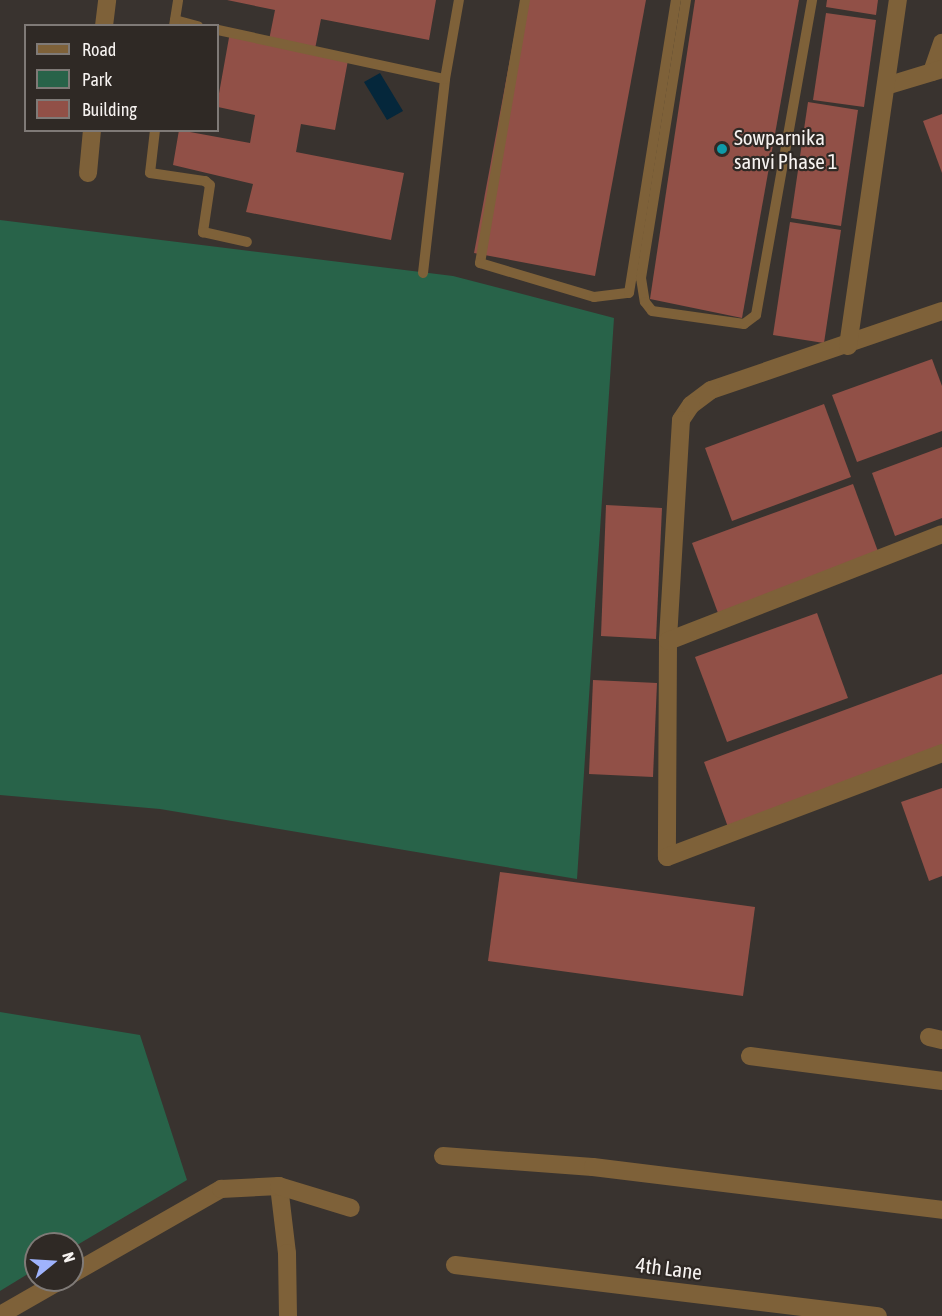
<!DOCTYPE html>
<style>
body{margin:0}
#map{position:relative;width:942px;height:1316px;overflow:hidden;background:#39332f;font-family:"Asap Condensed",sans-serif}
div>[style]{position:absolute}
.green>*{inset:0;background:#286349}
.water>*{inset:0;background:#05273b}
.building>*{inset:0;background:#915047}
.lane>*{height:10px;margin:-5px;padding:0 5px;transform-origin:5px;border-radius:5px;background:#7e6139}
.street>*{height:18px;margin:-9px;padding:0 9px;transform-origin:9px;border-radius:9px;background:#7e6139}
.dots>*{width:16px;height:16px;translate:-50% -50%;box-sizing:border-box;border:3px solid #2f2925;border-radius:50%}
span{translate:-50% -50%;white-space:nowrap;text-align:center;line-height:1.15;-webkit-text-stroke:4.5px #2f2925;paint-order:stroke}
.poi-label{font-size:21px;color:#f7f3f1}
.left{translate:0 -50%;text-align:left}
.street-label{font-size:21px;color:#f7f3f1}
.legend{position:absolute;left:24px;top:24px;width:195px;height:108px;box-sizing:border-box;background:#2f2925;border:2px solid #7f7a77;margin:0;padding:8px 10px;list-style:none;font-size:18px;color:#f7f3f1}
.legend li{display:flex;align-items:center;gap:12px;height:30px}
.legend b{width:30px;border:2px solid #7f7a77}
.north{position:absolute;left:24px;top:1232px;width:60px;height:60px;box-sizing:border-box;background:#2f2925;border:2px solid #7f7a77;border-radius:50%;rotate:72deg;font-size:16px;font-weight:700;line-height:24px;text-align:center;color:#f7f3f1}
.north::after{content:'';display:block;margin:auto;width:21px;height:27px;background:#9fb3fd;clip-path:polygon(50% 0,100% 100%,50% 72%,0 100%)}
</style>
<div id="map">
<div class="green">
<div style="clip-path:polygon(0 220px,453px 276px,614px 318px,577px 879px,160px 809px,0 795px)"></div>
<div style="clip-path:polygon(0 1012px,140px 1035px,187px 1180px,72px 1248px,72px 1244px,36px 1244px,36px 1269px,0 1291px)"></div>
</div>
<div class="water">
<div style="clip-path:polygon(380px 73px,403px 111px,387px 120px,364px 82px)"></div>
</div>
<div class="building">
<div style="clip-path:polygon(227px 0,436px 0,429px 40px,321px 19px,315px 49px,349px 55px,335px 130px,301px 124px,296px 152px,404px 173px,391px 240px,246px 212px,253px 184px,173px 165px,179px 130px,250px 143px,255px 115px,218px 107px,218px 99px,230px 32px,269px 40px,275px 10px)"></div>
<div style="clip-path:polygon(521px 0,646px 0,595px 276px,474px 253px)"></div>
<div style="clip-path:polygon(695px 0,799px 0,742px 318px,650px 299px)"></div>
<div style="clip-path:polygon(827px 0,878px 0,876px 15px,826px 7px)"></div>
<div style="clip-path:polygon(826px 13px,876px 20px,864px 107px,813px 100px)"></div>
<div style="clip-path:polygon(808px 102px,858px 110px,841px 226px,791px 218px)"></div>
<div style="clip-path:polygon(942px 114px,942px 173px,923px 121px)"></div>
<div style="clip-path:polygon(790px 222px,841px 230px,824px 343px,773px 335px)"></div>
<div style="clip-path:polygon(932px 359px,942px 386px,942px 431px,857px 462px,832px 395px)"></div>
<div style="clip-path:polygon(824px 404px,851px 477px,732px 521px,705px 448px)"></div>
<div style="clip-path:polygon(942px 447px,942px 518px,895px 536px,872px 473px)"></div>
<div style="clip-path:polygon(853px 484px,879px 554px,718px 613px,692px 543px)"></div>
<div style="clip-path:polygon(606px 505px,662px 508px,656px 639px,601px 636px)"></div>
<div style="clip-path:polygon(817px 613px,848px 698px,727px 742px,695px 657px)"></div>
<div style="clip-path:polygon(942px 674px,942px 748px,728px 827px,704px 762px)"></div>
<div style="clip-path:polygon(593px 680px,657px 683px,653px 777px,589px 774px)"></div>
<div style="clip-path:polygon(942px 788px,942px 876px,929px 881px,901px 802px)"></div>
<div style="clip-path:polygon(500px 872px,755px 907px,743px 996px,488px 961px)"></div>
</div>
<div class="lane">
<div style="left:525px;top:0;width:267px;rotate:99.7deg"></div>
<div style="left:480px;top:263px;width:119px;rotate:16.6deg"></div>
<div style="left:594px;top:297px;width:35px;rotate:-7deg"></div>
<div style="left:629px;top:293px;width:297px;rotate:-80.9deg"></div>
<div style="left:686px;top:0;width:282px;rotate:99.2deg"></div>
<div style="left:641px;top:278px;width:24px;rotate:81deg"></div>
<div style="left:645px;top:302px;width:11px;rotate:52deg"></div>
<div style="left:652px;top:311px;width:93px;rotate:8deg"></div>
<div style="left:744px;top:324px;width:15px;rotate:-37deg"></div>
<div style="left:756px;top:315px;width:320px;rotate:-79.9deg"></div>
<div style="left:175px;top:20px;width:24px;rotate:15deg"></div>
<div style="left:174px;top:26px;width:26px;rotate:-81deg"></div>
<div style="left:218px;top:30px;width:232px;rotate:12.2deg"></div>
<div style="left:155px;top:130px;width:43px;rotate:96.6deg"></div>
<div style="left:150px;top:173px;width:56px;rotate:8.3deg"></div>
<div style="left:205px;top:181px;width:6px;rotate:39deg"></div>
<div style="left:210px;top:185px;width:48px;rotate:98.5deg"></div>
<div style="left:203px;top:232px;width:45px;rotate:12.8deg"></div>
<div style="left:423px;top:273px;width:195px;rotate:-83.5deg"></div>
<div style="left:445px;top:79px;width:80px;rotate:-80deg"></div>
</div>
<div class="street">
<div style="left:104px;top:26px;width:26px;rotate:-83deg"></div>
<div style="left:932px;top:72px;width:31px;rotate:-71deg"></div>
<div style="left:886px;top:86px;width:59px;rotate:-16.9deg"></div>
<div style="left:88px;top:173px;width:43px;rotate:-84.7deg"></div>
<div style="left:942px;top:311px;width:244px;rotate:161.1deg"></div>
<div style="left:711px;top:390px;width:25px;rotate:143deg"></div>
<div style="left:691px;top:405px;width:18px;rotate:124deg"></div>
<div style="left:681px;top:420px;width:221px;rotate:93.4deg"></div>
<div style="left:668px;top:641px;width:216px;rotate:90.3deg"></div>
<div style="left:667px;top:857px;width:294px;rotate:-20.7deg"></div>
<div style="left:848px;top:346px;width:350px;rotate:-81.8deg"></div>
<div style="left:668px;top:641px;width:294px;rotate:-21.3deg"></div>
<div style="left:929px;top:1037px;width:13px;rotate:13deg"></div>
<div style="left:750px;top:1056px;width:194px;rotate:7.4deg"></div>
<div style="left:443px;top:1156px;width:150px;rotate:4.2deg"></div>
<div style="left:593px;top:1167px;width:352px;rotate:7deg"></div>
<div style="left:279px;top:1186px;width:67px;rotate:83.2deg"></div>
<div style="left:287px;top:1253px;width:63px;rotate:89.1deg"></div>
<div style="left:455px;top:1265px;width:426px;rotate:6.9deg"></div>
<div style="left:72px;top:1274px;width:172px;rotate:-29.7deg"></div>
<div style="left:221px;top:1189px;width:58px;rotate:-3deg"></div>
<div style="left:279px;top:1186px;width:75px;rotate:17deg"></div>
<div style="left:0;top:1315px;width:70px;rotate:-29.8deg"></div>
</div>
<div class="dots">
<div style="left:722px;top:149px;background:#0f9aa8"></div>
</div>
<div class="poi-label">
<span class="left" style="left:734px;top:149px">Sowparnika<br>sanvi Phase 1</span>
</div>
<div class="street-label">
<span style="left:669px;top:1268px;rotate:7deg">4th Lane</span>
</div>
<ul class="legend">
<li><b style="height:8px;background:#7e6139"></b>Road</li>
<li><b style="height:16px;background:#286349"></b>Park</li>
<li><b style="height:16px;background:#915047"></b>Building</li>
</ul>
<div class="north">N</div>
</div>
